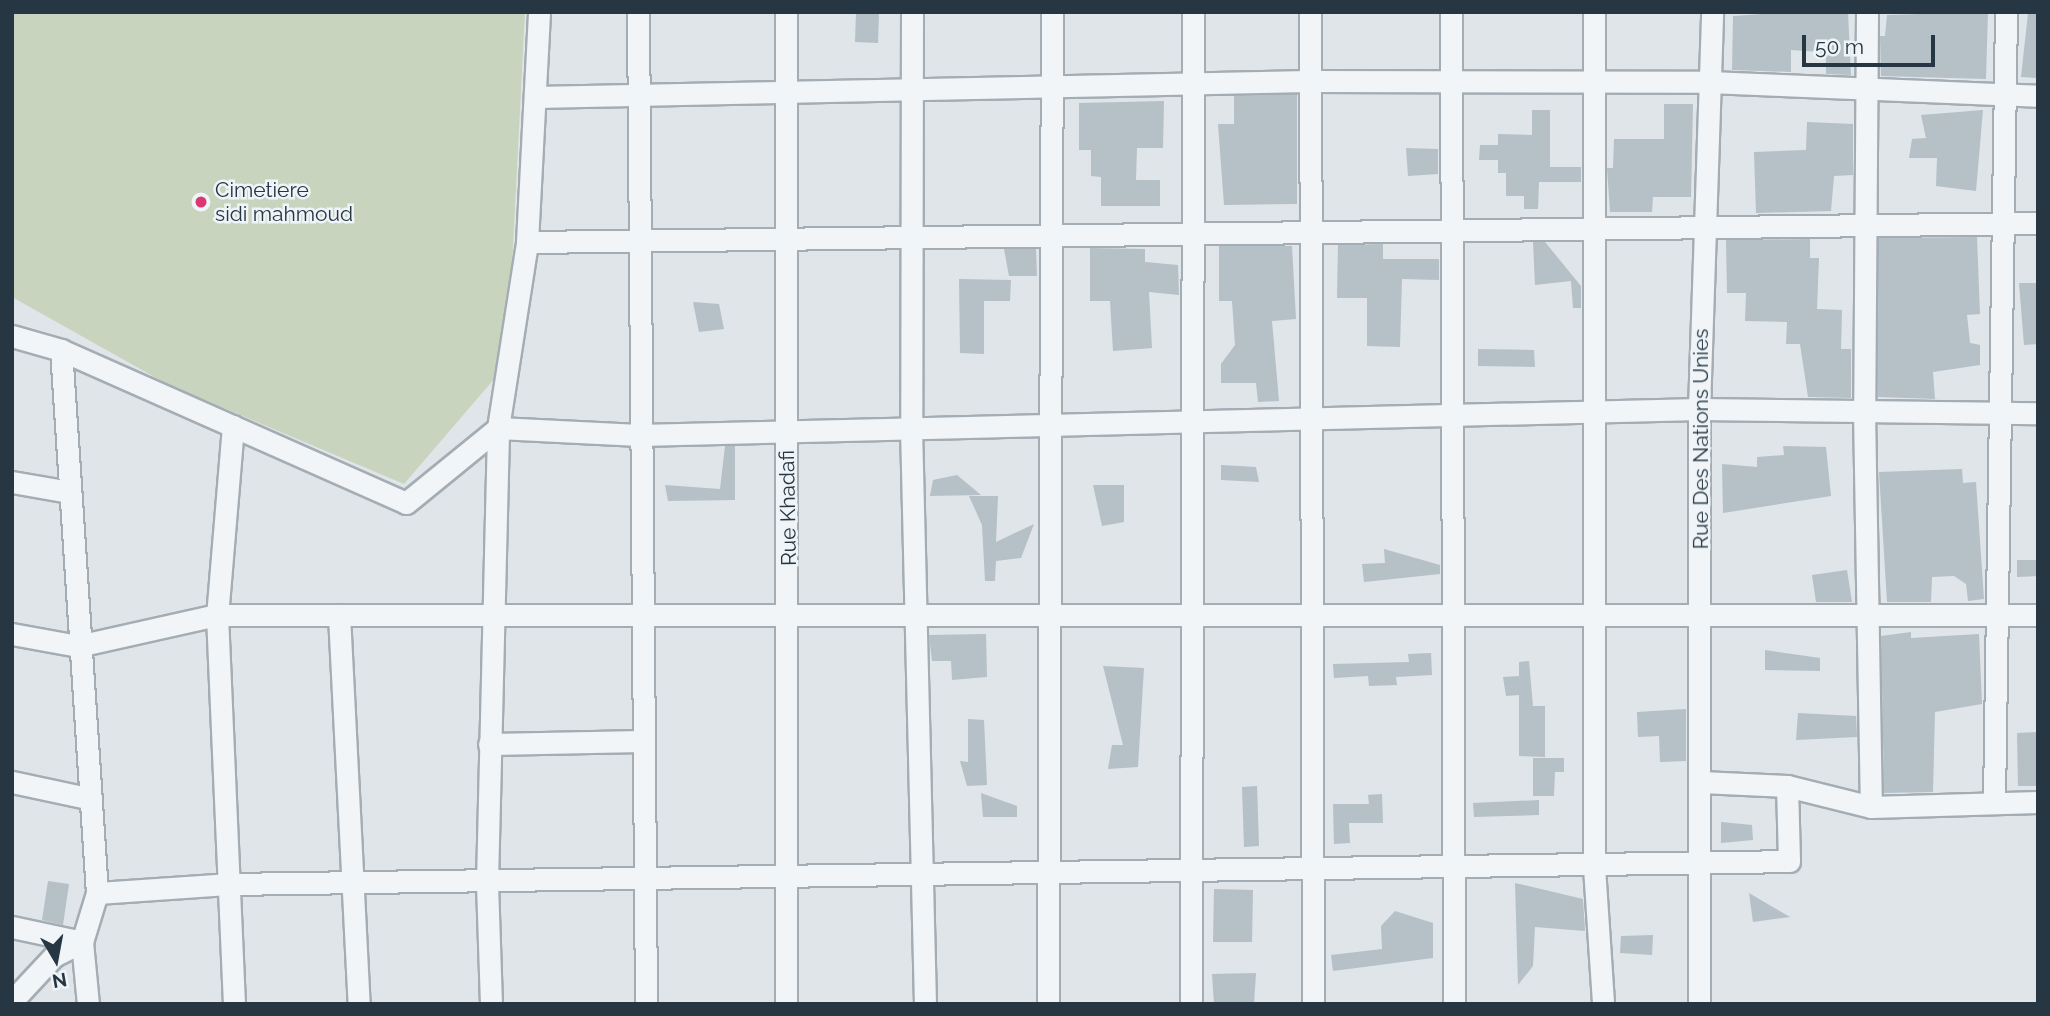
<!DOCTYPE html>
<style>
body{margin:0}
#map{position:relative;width:2050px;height:1016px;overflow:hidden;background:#dfe5e9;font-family:Raleway,sans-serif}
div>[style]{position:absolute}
.green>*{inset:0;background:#c9d4bf}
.building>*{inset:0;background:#b5c0c7}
.roads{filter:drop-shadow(2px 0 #a4adb4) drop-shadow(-2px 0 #a4adb4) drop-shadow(0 2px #a4adb4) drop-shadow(0 -2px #a4adb4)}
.street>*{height:21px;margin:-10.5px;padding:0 10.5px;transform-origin:10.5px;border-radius:10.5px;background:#f2f5f7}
.dots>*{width:19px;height:19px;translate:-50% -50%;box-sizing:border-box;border:4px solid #eef4f7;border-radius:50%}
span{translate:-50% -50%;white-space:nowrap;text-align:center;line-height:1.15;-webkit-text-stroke:5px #eef4f7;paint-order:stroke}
.poi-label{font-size:21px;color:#263642}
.left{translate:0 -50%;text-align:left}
.street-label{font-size:21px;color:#263642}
.frame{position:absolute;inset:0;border:14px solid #263642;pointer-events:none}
.north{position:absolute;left:21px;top:925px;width:70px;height:70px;-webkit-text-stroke:5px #eef4f7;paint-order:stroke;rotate:170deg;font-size:19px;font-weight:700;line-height:28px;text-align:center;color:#263642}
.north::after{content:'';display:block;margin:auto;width:24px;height:32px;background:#263642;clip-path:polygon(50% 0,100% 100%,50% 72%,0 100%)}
.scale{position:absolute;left:1802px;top:35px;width:133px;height:32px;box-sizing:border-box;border:4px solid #263642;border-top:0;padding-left:9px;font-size:21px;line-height:24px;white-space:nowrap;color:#263642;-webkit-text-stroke:5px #eef4f7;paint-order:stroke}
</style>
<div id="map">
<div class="green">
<div style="clip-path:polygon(12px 12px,525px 12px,510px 306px,495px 378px,404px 484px,167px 384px,12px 297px)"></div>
</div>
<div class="building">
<div style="clip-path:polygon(1790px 12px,1848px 12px,1851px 75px,1826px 74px,1826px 54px,1820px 52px,1791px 50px,1791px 72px,1732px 70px,1733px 16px)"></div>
<div style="clip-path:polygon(1988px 12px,1986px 79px,1881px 76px,1880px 36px,1885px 36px,1887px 15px)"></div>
<div style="clip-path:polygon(2028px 13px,2038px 14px,2038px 78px,2021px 77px)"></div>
<div style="clip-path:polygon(856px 14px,879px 14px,878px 43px,855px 42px)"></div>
<div style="clip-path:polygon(1297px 94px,1297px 204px,1224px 205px,1218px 124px,1234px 124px,1234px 96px)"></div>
<div style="clip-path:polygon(1164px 101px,1163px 148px,1137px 148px,1136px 180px,1160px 180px,1160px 206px,1101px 206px,1101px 177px,1091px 176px,1091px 150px,1079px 150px,1079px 103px)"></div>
<div style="clip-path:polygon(1664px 104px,1693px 104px,1691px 197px,1653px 197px,1652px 212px,1610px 212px,1607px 168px,1613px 168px,1614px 139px,1664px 139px)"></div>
<div style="clip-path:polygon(1532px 110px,1550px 110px,1550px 167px,1581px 167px,1581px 182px,1539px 182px,1538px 209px,1524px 209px,1524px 196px,1506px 196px,1506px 173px,1498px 173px,1498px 160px,1479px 160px,1480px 145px,1498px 145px,1498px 134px,1532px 135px)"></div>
<div style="clip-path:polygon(1983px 110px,1976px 191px,1936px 186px,1937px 158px,1909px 158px,1912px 139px,1926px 138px,1921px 115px)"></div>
<div style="clip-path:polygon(1807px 122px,1853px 124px,1853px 175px,1834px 176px,1831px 211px,1756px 213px,1754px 152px,1806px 150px)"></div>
<div style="clip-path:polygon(1406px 148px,1438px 149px,1438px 174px,1408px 176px)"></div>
<div style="clip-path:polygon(1977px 237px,1980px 314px,1967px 315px,1970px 343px,1980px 345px,1980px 365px,1933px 372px,1935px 399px,1878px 397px,1878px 238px)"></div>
<div style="clip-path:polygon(1810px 239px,1810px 258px,1819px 258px,1817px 309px,1842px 310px,1841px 349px,1851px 349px,1851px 398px,1808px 397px,1800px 344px,1786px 344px,1787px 322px,1745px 321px,1746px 293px,1727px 293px,1726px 240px)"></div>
<div style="clip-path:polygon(1533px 242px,1545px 242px,1581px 286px,1581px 308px,1573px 308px,1571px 281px,1535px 285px)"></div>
<div style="clip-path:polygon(1383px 244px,1383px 259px,1439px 259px,1439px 280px,1402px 279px,1400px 347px,1367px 346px,1367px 298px,1337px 298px,1338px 245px)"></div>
<div style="clip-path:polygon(1219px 246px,1292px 246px,1296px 319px,1272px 321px,1279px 401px,1258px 402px,1256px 383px,1221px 383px,1221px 364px,1235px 345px,1232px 301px,1219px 301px)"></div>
<div style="clip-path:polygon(1090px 248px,1145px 249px,1145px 262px,1178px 265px,1179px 295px,1149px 292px,1152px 348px,1113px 351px,1110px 301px,1090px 301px)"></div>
<div style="clip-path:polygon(1004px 249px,1036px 249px,1037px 276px,1009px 276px)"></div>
<div style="clip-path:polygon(959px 279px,1011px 280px,1010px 301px,984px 301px,984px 354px,960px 353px)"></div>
<div style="clip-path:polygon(2019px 283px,2038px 283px,2038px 344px,2024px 345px)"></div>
<div style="clip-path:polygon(693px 302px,719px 304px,724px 329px,699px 332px)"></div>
<div style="clip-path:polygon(1478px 349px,1534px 350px,1535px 367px,1478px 366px)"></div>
<div style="clip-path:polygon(725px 446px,735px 446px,735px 500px,668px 501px,665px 485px,720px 489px)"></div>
<div style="clip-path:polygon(1783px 446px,1826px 447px,1831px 496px,1723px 513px,1722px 464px,1757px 467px,1757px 457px,1784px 455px)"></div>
<div style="clip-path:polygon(1221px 465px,1256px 467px,1259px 482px,1221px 480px)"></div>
<div style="clip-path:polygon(1962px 469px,1963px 483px,1976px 482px,1984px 599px,1968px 601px,1966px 584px,1954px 576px,1932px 577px,1931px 602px,1887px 602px,1879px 472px)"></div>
<div style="clip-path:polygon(957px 475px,981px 495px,930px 496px,933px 480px)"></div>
<div style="clip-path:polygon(1093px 485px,1124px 485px,1124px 522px,1102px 526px)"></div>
<div style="clip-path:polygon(969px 496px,998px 496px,996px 542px,1034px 524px,1021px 558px,996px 561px,995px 581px,985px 581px,982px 525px)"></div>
<div style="clip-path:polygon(1384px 549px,1440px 565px,1440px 574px,1364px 582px,1362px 564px,1385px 563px)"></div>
<div style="clip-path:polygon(2017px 560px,2038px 560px,2038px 576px,2017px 577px)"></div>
<div style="clip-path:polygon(1847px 570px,1852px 602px,1816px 602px,1812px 575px)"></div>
<div style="clip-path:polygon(1911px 632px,1911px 638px,1979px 634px,1982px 704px,1935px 712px,1933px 792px,1884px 793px,1881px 636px)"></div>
<div style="clip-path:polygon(986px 634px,987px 677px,952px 680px,951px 661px,932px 661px,929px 635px)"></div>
<div style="clip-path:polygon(1765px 650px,1820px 658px,1820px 671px,1765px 670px)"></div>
<div style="clip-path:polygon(1431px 653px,1432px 675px,1396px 677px,1397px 685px,1369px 686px,1368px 676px,1334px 678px,1333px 664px,1409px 662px,1408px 654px)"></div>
<div style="clip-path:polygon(1529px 661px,1533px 706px,1545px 706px,1545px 757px,1519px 756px,1519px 695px,1506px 696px,1503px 677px,1519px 676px,1519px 662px)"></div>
<div style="clip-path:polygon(1103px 666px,1144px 668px,1138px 767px,1108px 769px,1112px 745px,1123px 745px)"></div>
<div style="clip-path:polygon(1686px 709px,1686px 761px,1660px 762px,1659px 736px,1638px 737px,1637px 712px)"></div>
<div style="clip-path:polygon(1798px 713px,1856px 716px,1857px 737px,1796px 740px)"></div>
<div style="clip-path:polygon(968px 719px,984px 720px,987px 785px,967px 786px,960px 761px,968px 762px)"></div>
<div style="clip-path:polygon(2038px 732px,2038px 786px,2018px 786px,2017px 733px)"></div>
<div style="clip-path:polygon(1533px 758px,1564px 758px,1564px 772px,1555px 772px,1554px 796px,1533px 796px)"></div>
<div style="clip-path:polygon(1257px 786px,1259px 846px,1244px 847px,1242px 787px)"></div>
<div style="clip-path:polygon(981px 793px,1017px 806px,1017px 817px,983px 817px)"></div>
<div style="clip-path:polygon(1382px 794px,1383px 823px,1349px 823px,1350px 843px,1334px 844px,1333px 804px,1369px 804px,1368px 795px)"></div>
<div style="clip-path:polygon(1539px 800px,1539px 815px,1474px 817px,1473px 803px)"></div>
<div style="clip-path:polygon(1721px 822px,1752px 825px,1753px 840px,1721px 843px)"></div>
<div style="clip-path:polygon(48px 881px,69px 884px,63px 925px,42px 920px)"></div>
<div style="clip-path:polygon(1515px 883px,1583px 899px,1585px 931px,1535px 927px,1533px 966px,1518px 985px)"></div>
<div style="clip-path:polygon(1214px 889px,1253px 890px,1252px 942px,1213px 942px)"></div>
<div style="clip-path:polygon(1749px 893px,1790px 917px,1753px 922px)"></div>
<div style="clip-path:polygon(1395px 911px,1433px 923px,1433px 958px,1333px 971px,1331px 955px,1382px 949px,1381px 926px)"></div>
<div style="clip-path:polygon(1653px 935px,1652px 955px,1620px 953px,1621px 936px)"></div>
<div style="clip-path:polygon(1256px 973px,1254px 1004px,1214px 1004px,1212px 974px)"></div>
</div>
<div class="roads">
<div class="street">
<div style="left:638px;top:12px;width:992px;rotate:89.54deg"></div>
<div style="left:912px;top:12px;width:415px;rotate:90.1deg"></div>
<div style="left:911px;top:427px;width:577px;rotate:88.61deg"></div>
<div style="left:1310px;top:12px;width:992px;rotate:89.83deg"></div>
<div style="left:1451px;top:12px;width:992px;rotate:89.83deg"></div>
<div style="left:1594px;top:12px;width:855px;rotate:90deg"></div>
<div style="left:1594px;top:867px;width:137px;rotate:86.2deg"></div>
<div style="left:1867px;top:12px;width:399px;rotate:90.4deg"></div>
<div style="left:1864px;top:411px;width:396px;rotate:89deg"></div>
<div style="left:535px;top:97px;width:774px;rotate:-1.18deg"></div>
<div style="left:1309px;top:81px;width:400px;rotate:0.1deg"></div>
<div style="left:1709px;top:82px;width:329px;rotate:2.4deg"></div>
<div style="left:527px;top:242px;width:1511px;rotate:-0.72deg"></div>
<div style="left:12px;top:336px;width:51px;rotate:15.9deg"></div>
<div style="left:61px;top:350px;width:377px;rotate:23.9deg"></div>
<div style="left:406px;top:503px;width:119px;rotate:-39.2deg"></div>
<div style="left:498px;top:428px;width:141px;rotate:2.8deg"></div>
<div style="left:639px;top:435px;width:1060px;rotate:-1.41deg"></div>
<div style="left:1699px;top:409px;width:339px;rotate:0.7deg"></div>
<div style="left:233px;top:426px;width:190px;rotate:94.8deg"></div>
<div style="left:217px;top:615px;width:389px;rotate:87.5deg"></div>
<div style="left:12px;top:482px;width:59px;rotate:9.8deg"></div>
<div style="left:339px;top:615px;width:390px;rotate:87.1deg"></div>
<div style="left:12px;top:634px;width:67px;rotate:10.3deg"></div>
<div style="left:78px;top:646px;width:142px;rotate:-12.6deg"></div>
<div style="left:217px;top:615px;width:1821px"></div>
<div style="left:489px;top:744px;width:155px;rotate:-1.1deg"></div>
<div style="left:12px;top:782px;width:77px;rotate:12deg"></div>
<div style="left:1701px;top:782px;width:86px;rotate:2.7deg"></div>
<div style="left:1787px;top:786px;width:87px;rotate:14deg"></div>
<div style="left:1871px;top:807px;width:167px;rotate:-1.7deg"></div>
<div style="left:1994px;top:802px;width:790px;rotate:-89.13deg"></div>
<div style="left:97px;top:893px;width:131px;rotate:-3.9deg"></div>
<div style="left:228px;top:884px;width:1561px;rotate:-0.84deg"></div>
<div style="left:1789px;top:861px;width:75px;rotate:-91.5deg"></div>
<div style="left:12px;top:927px;width:72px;rotate:12.1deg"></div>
<div style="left:82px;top:942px;width:62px;rotate:84.5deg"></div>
<div style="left:12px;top:1001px;width:62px;rotate:-47deg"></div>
<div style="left:54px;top:956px;width:31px;rotate:-27deg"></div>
<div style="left:82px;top:942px;width:51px;rotate:-73deg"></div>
<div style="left:97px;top:893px;width:544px;rotate:-93.79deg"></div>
<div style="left:491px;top:1004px;width:122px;rotate:-91.9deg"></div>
<div style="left:487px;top:882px;width:454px;rotate:-88.6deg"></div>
<div style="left:498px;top:428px;width:188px;rotate:-81.1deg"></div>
<div style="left:527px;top:242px;width:230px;rotate:-87deg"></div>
<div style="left:786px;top:1004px;width:992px;rotate:-90deg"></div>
<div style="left:1048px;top:1004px;width:992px;rotate:-89.77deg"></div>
<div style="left:1191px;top:1004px;width:992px;rotate:-89.88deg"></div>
<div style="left:1699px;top:1004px;width:595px;rotate:-90deg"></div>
<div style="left:1699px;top:409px;width:397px;rotate:-88.1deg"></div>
</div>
</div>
<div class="dots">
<div style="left:201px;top:202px;background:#db3872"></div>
</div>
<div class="poi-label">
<span class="left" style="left:215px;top:202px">Cimetiere<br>sidi mahmoud</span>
</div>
<div class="street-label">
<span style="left:1701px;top:439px;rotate:-90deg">Rue Des Nations Unies</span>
<span style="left:788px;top:508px;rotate:-91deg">Rue Khadafi</span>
</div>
<div class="frame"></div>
<div class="north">N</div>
<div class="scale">50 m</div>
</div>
